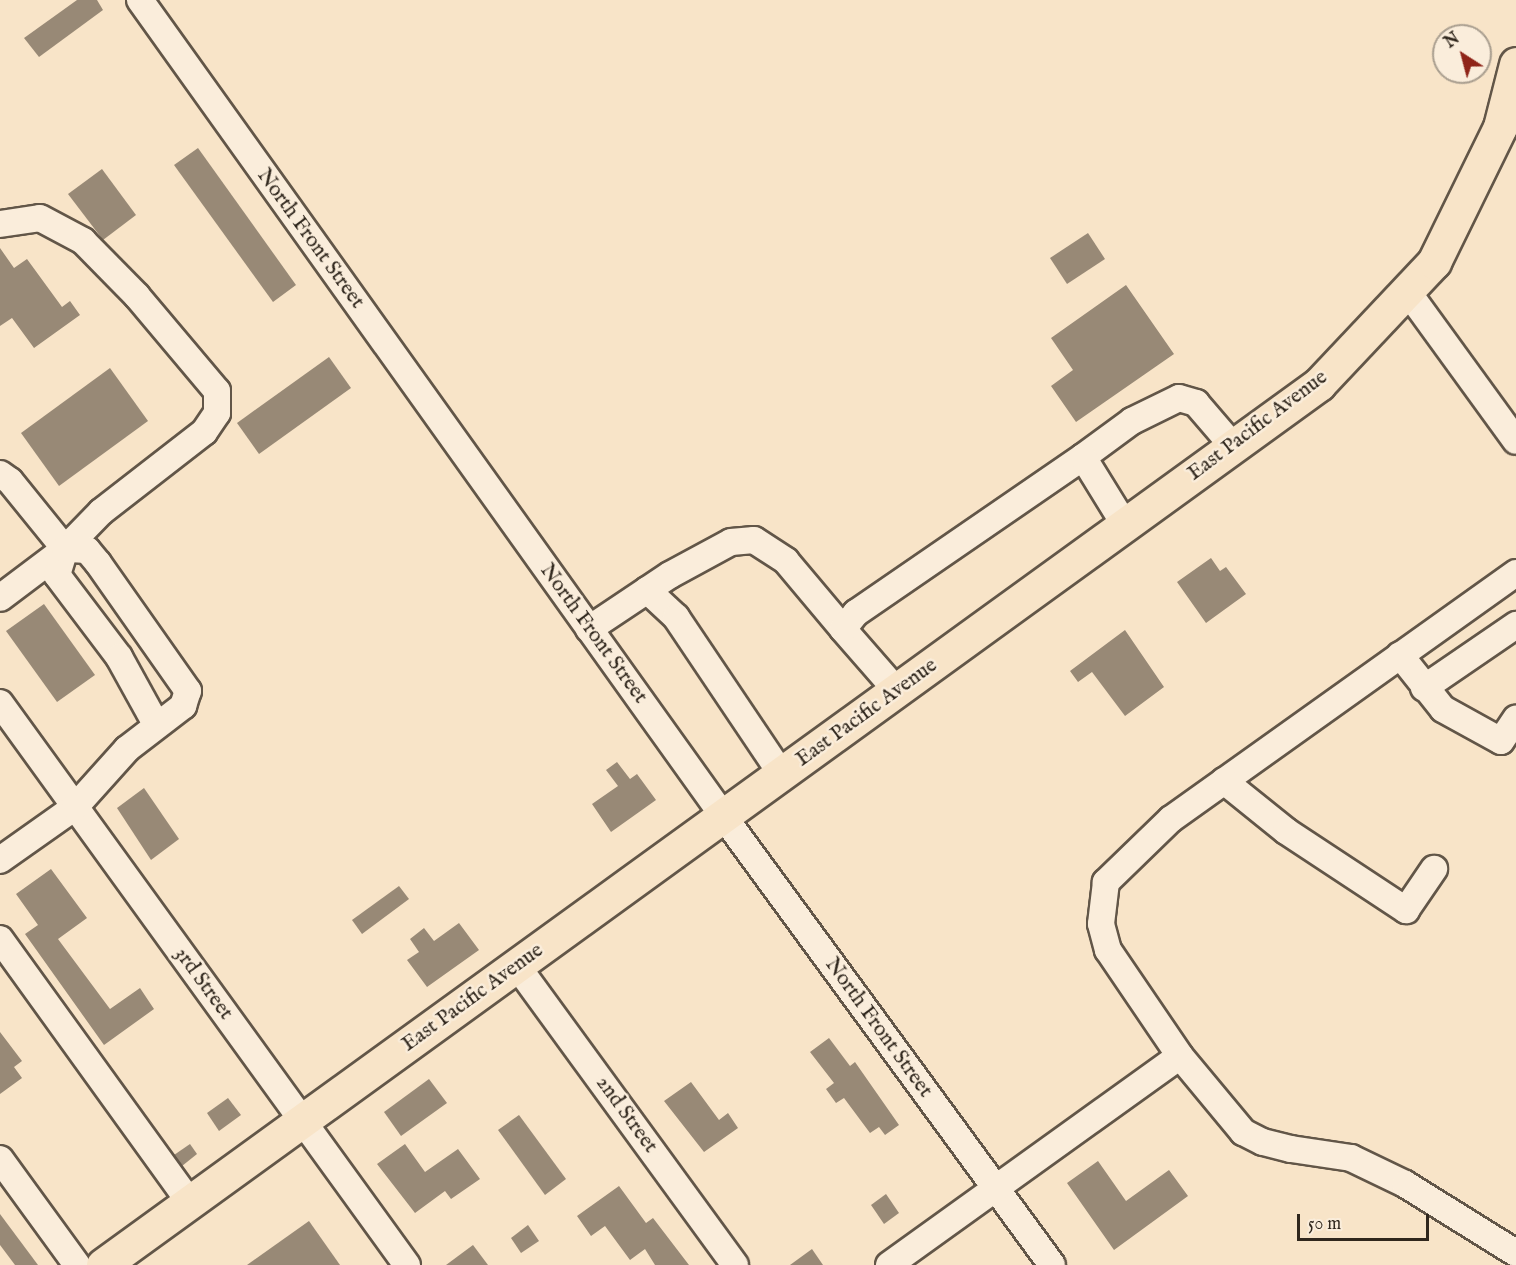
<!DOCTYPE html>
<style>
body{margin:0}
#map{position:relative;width:1516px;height:1265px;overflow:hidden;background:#f8e4c8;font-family:"IM FELL English",serif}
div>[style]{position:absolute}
.building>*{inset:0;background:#988976}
.roads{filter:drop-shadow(2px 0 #625648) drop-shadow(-2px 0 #625648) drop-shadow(0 2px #625648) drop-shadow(0 -2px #625648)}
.minor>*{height:26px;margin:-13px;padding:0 13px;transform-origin:13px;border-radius:13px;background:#faeddb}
.major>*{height:33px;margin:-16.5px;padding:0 16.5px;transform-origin:16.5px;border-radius:16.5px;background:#f8e4c8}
span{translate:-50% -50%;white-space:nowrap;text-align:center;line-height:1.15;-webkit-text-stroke:5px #faeddb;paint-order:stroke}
.street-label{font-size:21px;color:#30271d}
.north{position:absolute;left:1432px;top:24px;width:60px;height:60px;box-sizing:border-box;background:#faeddb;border:2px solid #a99e8f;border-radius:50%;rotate:324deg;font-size:16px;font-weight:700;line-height:24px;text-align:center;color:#30271d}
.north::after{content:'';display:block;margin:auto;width:21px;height:27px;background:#8f2418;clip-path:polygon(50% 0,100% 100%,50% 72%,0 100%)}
.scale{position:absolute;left:1297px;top:1214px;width:132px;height:27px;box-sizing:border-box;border:3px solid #30271d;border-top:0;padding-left:8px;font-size:18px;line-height:21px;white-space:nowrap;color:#30271d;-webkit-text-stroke:4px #faeddb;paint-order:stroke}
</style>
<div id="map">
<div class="building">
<div style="clip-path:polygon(77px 0,97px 0,103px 10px,39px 57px,24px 38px)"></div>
<div style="clip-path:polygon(198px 148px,296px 285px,273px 302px,174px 165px)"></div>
<div style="clip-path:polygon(102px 169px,136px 215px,103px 240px,68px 194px)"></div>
<div style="clip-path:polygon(1088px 233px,1105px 259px,1067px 284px,1050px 258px)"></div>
<div style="clip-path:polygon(0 248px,14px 268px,27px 259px,62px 307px,70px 301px,80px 315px,34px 348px,12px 318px,0 326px)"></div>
<div style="clip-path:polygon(1126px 285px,1174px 354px,1076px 422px,1051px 386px,1073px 370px,1051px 338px)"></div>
<div style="clip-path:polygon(329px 357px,351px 388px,259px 454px,237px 423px)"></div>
<div style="clip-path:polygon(110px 368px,148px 421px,59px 486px,21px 433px)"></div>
<div style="clip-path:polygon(1211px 558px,1220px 571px,1226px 567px,1246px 594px,1206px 623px,1177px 582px)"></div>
<div style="clip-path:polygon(44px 604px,95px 675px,57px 702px,6px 631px)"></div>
<div style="clip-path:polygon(1125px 630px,1164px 687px,1125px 716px,1092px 672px,1078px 682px,1070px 671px)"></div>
<div style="clip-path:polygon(617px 762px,630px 779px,637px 774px,656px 800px,611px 832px,592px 804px,618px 786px,606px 770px)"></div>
<div style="clip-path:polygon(144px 788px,179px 839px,151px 860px,117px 808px)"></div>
<div style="clip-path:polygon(51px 869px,87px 918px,58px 939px,110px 1009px,140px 988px,154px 1009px,104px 1045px,25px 934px,38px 925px,16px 894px)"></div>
<div style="clip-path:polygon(399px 886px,409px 899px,362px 934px,352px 920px)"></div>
<div style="clip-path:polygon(459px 923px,479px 950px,427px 987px,407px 960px,419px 952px,410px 939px,424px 928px,434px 941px)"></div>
<div style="clip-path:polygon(0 1032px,22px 1061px,14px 1067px,22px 1078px,0 1094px)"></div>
<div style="clip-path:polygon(829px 1038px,850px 1066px,855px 1062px,899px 1125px,885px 1135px,879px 1127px,870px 1133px,844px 1098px,836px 1103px,826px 1089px,834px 1083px,810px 1052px)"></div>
<div style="clip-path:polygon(429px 1079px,447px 1103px,401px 1136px,384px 1112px)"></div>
<div style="clip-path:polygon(691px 1082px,719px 1120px,728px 1113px,738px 1128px,704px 1152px,664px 1101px)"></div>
<div style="clip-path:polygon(228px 1098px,241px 1115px,219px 1131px,207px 1113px)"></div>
<div style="clip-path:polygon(519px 1115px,566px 1179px,545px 1195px,498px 1130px)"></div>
<div style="clip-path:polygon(190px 1144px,197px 1154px,182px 1166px,174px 1155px)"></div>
<div style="clip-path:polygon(405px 1144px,425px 1172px,458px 1149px,480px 1179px,451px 1199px,445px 1191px,415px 1213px,377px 1164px)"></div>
<div style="clip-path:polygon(1098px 1161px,1126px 1201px,1169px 1170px,1188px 1196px,1114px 1250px,1067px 1183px)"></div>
<div style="clip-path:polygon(619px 1186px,646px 1223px,653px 1218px,689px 1265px,655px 1265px,645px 1249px,630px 1260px,605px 1226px,591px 1236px,577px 1216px)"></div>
<div style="clip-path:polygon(886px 1194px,899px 1213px,884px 1224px,871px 1205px)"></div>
<div style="clip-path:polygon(0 1214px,38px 1265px,15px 1265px,0 1245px)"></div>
<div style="clip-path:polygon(309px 1221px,340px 1265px,247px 1265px)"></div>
<div style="clip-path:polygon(528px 1225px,539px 1241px,521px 1253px,511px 1238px)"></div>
<div style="clip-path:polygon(473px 1245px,488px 1265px,446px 1265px)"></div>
<div style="clip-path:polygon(812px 1249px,823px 1265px,790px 1265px)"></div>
</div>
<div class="roads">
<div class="minor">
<div style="left:140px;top:0;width:1004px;rotate:54.44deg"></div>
<div style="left:724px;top:817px;width:555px;rotate:53.79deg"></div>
<div style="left:0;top:224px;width:40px;rotate:-8.5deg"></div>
<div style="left:40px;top:218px;width:49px;rotate:28.1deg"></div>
<div style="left:83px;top:241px;width:77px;rotate:45.5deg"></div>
<div style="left:137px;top:296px;width:124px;rotate:49.9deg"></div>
<div style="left:217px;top:391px;width:22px;rotate:90deg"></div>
<div style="left:217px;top:413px;width:23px;rotate:124deg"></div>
<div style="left:204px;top:432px;width:130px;rotate:142.2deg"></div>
<div style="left:101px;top:512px;width:52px;rotate:134.2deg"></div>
<div style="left:65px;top:549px;width:81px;rotate:143deg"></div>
<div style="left:1407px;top:291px;width:185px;rotate:54deg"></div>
<div style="left:1083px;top:457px;width:61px;rotate:-36.3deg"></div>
<div style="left:1132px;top:421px;width:52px;rotate:-26.1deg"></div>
<div style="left:1179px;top:398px;width:18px;rotate:16deg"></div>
<div style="left:1196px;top:403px;width:57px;rotate:49.3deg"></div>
<div style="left:0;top:474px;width:12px;rotate:35deg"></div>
<div style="left:10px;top:481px;width:87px;rotate:51deg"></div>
<div style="left:65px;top:549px;width:27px;rotate:107deg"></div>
<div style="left:57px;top:575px;width:103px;rotate:52.9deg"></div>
<div style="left:119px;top:657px;width:77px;rotate:61.1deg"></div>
<div style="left:1516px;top:573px;width:424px;rotate:144.5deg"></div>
<div style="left:1171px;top:819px;width:91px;rotate:135.9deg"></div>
<div style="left:1106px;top:882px;width:42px;rotate:96.8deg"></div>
<div style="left:1101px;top:924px;width:27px;rotate:75deg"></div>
<div style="left:1108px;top:950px;width:128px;rotate:55.8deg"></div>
<div style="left:1180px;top:1056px;width:99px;rotate:50.3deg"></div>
<div style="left:1243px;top:1132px;width:22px;rotate:27deg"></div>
<div style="left:1263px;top:1142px;width:29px;rotate:14deg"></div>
<div style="left:1291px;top:1149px;width:61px;rotate:8.5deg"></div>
<div style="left:1351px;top:1158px;width:60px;rotate:25.7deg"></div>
<div style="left:1405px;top:1184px;width:131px;rotate:31.9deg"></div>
<div style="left:647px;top:590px;width:40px;rotate:43deg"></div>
<div style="left:676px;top:617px;width:190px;rotate:56.1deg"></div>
<div style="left:589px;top:629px;width:97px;rotate:-33.7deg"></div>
<div style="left:670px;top:575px;width:69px;rotate:-28.4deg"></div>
<div style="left:731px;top:542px;width:23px;rotate:-5deg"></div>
<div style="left:754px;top:540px;width:38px;rotate:33deg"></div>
<div style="left:786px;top:561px;width:89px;rotate:50deg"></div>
<div style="left:1400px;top:655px;width:69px;rotate:51.5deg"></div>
<div style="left:1443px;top:709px;width:66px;rotate:28.9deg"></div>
<div style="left:1501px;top:741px;width:27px;rotate:-56deg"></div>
<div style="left:1424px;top:688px;width:112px;rotate:-34.4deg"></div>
<div style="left:897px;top:691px;width:82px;rotate:-131.1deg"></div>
<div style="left:843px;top:629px;width:21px;rotate:-51deg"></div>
<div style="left:856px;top:613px;width:275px;rotate:-34.5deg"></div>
<div style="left:1083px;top:457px;width:80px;rotate:58.3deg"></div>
<div style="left:0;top:703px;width:694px;rotate:54.09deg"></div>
<div style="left:1224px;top:781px;width:80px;rotate:38.9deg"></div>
<div style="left:1286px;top:831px;width:144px;rotate:33.4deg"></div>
<div style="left:1406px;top:910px;width:50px;rotate:-55.7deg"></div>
<div style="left:0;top:860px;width:92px;rotate:-35.2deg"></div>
<div style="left:75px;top:807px;width:78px;rotate:-48.1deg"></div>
<div style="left:127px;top:749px;width:71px;rotate:-37.5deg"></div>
<div style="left:183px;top:706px;width:16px;rotate:-72deg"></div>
<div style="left:188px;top:691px;width:156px;rotate:-125.1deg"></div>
<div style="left:98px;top:563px;width:17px;rotate:-130deg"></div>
<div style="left:87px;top:550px;width:22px;rotate:-177deg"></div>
<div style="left:0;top:939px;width:324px;rotate:54.2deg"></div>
<div style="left:517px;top:966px;width:370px;rotate:53.9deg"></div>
<div style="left:0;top:1159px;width:131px;rotate:54deg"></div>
<div style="left:889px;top:1265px;width:358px;rotate:-35.7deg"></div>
</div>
<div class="major">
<div style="left:103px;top:1265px;width:1502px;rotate:-35.92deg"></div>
<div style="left:1319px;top:384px;width:168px;rotate:-46.7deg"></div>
<div style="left:1434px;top:262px;width:150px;rotate:-63.9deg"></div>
<div style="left:1500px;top:127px;width:65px;rotate:-75.7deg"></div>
</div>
</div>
<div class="street-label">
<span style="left:310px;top:239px;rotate:54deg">North Front Street</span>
<span style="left:1258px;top:426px;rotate:-37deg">East Pacific Avenue</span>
<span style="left:593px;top:634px;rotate:54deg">North Front Street</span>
<span style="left:867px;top:713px;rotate:-36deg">East Pacific Avenue</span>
<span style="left:203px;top:984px;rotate:54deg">3rd Street</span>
<span style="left:473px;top:998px;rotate:-36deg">East Pacific Avenue</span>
<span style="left:878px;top:1028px;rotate:54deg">North Front Street</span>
<span style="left:626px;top:1115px;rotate:54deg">2nd Street</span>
</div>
<div class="north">N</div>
<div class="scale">50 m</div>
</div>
